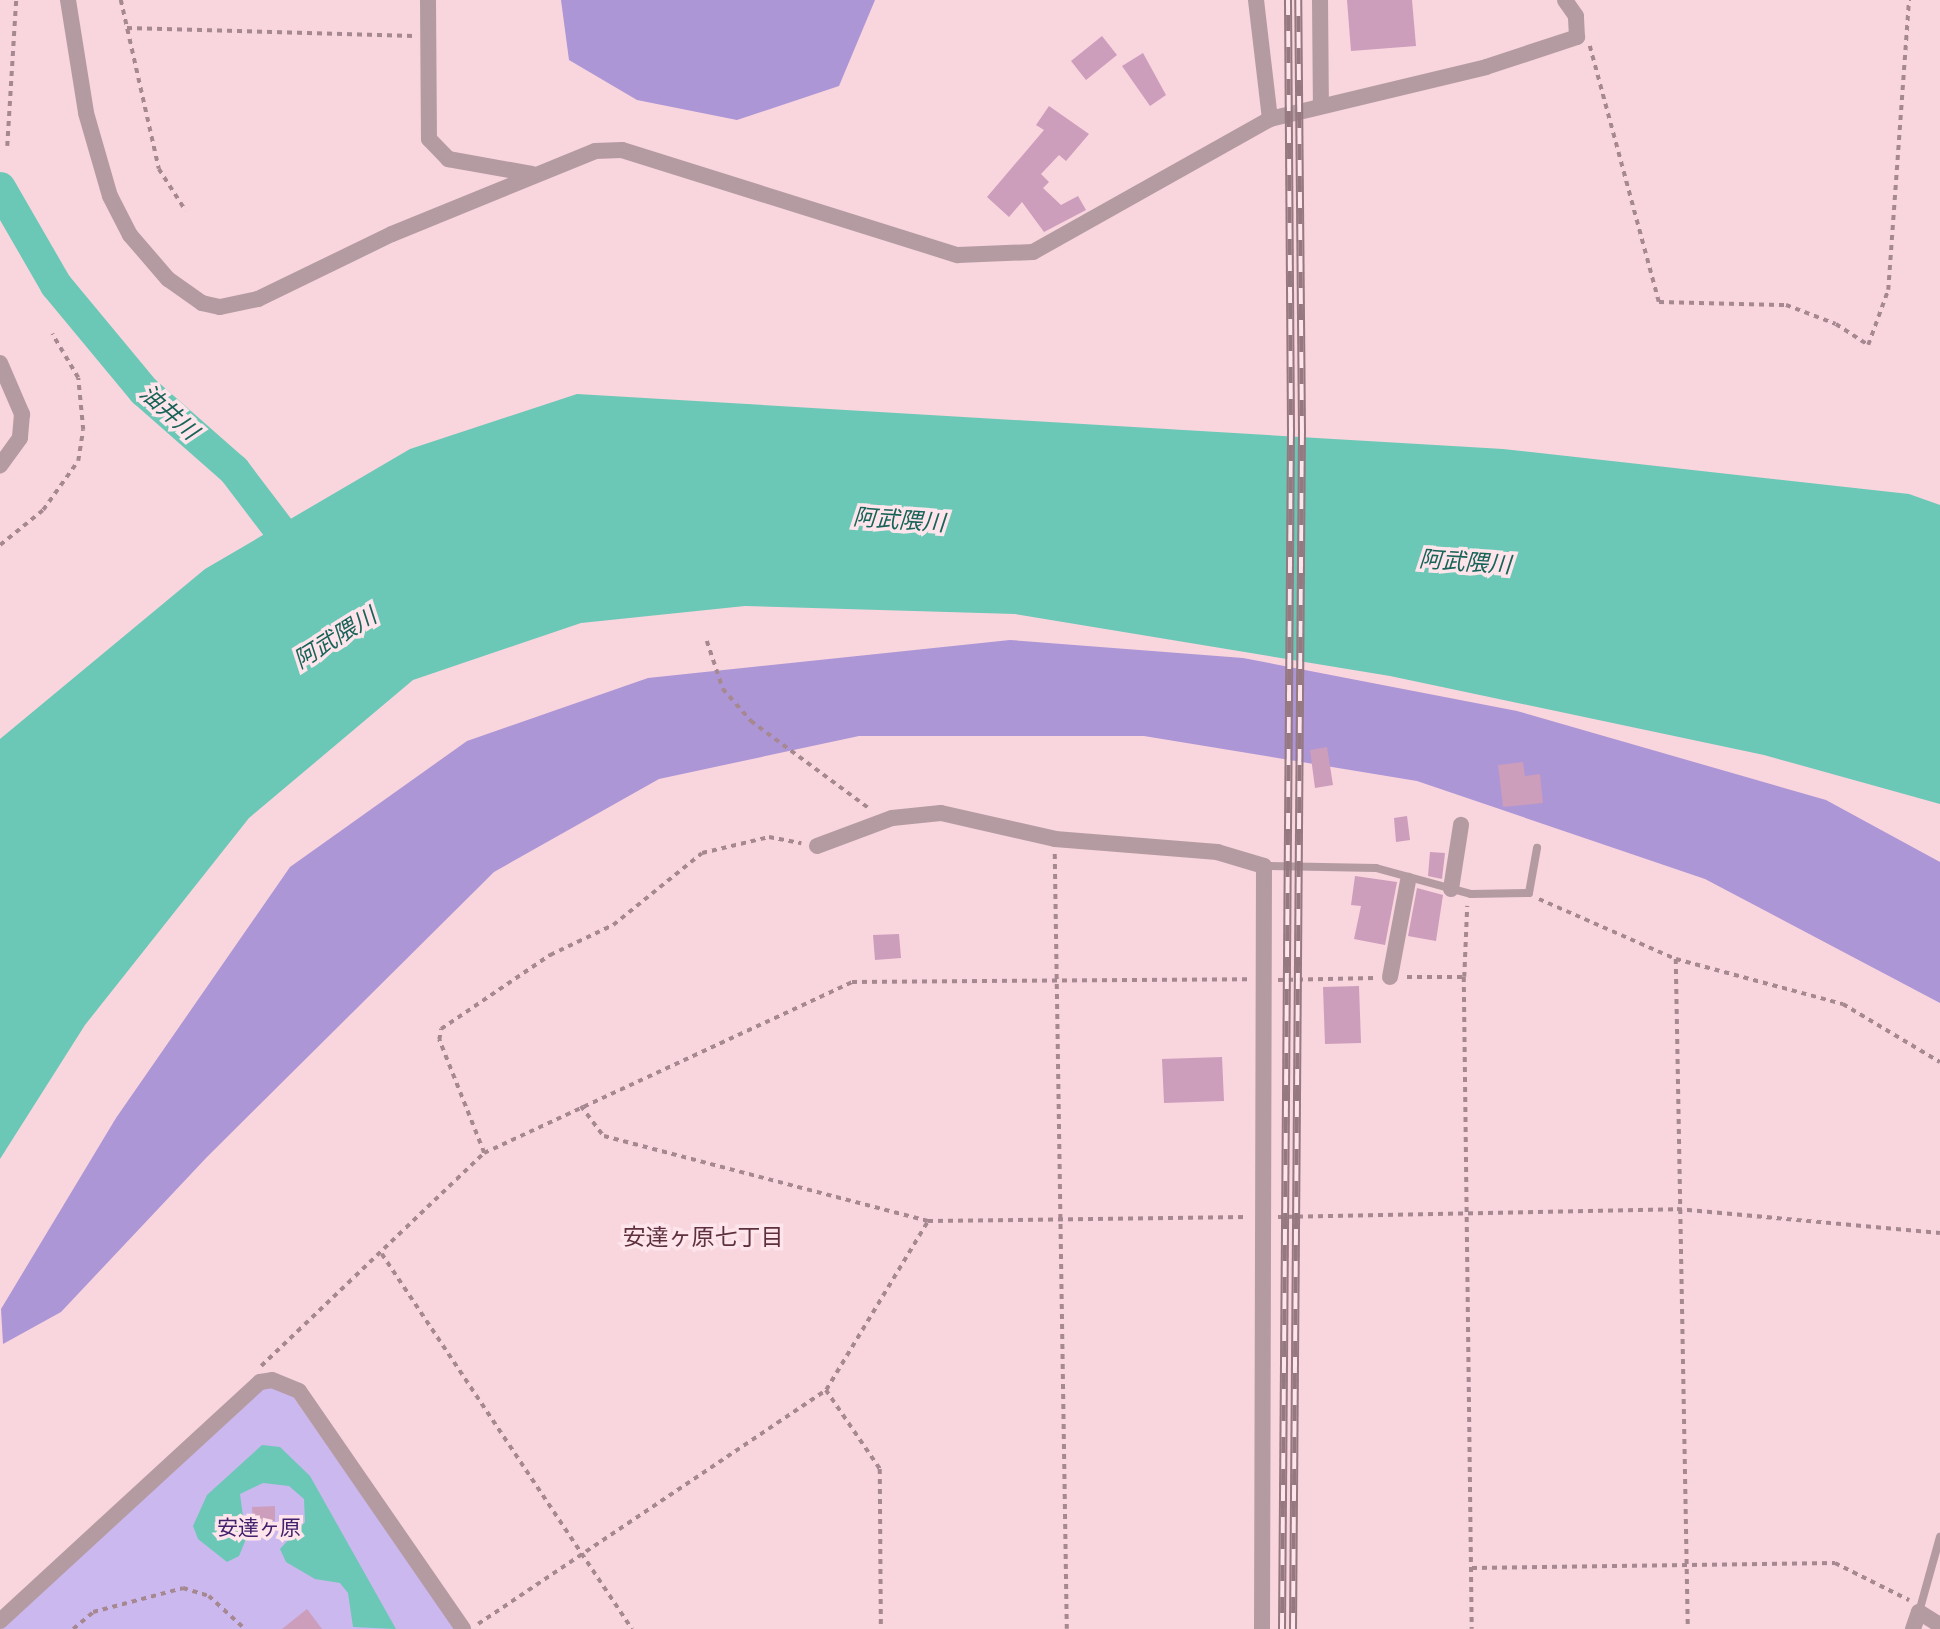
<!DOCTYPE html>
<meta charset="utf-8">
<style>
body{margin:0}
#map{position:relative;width:1940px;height:1629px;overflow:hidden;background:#f9d5de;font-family:"PT Sans","Noto Sans JP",sans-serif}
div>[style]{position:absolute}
.green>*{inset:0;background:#cab8ee}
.forest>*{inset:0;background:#ac96d6}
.water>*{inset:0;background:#6bc8b6}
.river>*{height:32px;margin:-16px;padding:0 16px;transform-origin:16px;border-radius:16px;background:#6bc8b6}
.building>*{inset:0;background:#cd9dbc}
.path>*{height:3.5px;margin-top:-1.75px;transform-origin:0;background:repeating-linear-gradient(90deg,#a68890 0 5px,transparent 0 10px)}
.lane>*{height:8px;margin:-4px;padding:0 4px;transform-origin:4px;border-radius:4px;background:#b49ba2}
.street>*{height:16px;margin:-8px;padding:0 8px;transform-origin:8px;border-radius:8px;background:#b49ba2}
.rail>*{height:8px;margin-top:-4px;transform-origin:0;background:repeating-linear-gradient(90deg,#fee5ec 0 16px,#957880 0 32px);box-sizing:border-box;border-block:2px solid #957880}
span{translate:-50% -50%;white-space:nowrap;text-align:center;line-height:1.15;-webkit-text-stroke:7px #fee5ec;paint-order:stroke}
.park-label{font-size:21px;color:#41216b}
.water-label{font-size:23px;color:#176357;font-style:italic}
.neighbourhood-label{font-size:23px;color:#5e303f}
</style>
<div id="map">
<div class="green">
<div style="clip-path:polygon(271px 1386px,290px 1392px,455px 1629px,1px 1629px,258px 1390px)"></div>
</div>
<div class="forest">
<div style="clip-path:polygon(561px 0,875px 0,839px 86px,737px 120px,637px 100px,569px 60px)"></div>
<div style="clip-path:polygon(1010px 640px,1243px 658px,1517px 711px,1826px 800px,1940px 862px,1940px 1003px,1705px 879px,1417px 781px,1144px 736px,859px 736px,659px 779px,494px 872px,207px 1157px,61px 1312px,3px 1344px,1px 1309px,116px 1118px,290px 867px,467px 741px,648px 678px)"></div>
</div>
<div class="water">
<div style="clip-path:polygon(577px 394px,1503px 449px,1909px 494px,1940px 505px,1940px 804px,1764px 755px,1390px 676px,1015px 614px,745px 606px,581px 623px,413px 680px,249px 818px,85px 1025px,0 1159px,0 739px,205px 569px,410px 449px)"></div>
<div style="clip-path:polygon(262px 1445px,280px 1447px,310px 1476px,396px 1629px,353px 1627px,348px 1593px,340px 1583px,315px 1579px,286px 1562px,280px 1549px,305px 1522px,304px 1499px,289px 1486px,263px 1483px,240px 1494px,246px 1539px,239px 1556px,227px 1562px,198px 1539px,193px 1526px,207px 1495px)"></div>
</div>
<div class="river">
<div style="left:0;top:188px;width:112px;rotate:60deg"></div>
<div style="left:56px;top:285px;width:138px;rotate:50.3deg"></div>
<div style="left:144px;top:391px;width:120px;rotate:41.3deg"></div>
<div style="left:234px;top:470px;width:114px;rotate:52.8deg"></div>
</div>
<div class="building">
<div style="clip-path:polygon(1347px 0,1412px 0,1416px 46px,1351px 51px)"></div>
<div style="clip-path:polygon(1102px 36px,1117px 55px,1086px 80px,1071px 61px)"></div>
<div style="clip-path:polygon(1143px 53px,1166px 95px,1150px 106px,1122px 66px)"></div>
<div style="clip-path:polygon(1049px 106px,1089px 134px,1066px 161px,1059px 155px,1041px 174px,1049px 182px,1043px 188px,1061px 205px,1078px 196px,1086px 210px,1044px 232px,1022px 202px,1009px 217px,987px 197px,1044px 130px,1036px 125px)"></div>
<div style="clip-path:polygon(1327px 747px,1333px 785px,1315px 788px,1310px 750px)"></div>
<div style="clip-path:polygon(1523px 762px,1525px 776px,1540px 774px,1543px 803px,1503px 807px,1498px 765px)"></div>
<div style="clip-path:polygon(1407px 816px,1410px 840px,1396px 842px,1394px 818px)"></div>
<div style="clip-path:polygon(1430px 852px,1445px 853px,1442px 879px,1428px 876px)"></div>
<div style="clip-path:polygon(1355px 876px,1397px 882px,1385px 945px,1354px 939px,1361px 906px,1351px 905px)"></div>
<div style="clip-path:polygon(1417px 888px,1443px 895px,1436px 941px,1408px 936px)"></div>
<div style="clip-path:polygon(899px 934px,901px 958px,875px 960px,873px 935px)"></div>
<div style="clip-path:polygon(1359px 986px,1361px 1043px,1325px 1044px,1323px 987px)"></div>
<div style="clip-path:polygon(1222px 1057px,1224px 1101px,1164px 1103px,1162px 1059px)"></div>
<div style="clip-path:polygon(275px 1506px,275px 1521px,253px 1522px,252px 1507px)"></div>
<div style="clip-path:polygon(307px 1609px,322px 1629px,282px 1629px)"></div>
</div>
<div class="path">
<div style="left:121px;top:0;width:173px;rotate:77.3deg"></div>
<div style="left:159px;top:169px;width:50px;rotate:57.3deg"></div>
<div style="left:127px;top:28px;width:287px;rotate:1.6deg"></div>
<div style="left:1590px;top:46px;width:265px;rotate:74.9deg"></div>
<div style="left:1659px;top:302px;width:127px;rotate:1.4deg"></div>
<div style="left:1786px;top:305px;width:53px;rotate:20.8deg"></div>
<div style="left:1836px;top:324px;width:38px;rotate:33deg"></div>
<div style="left:1868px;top:345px;width:59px;rotate:-70deg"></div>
<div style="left:1888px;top:290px;width:291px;rotate:-85.9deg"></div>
<div style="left:7px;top:146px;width:146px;rotate:-86.5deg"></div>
<div style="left:0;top:545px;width:55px;rotate:-39.1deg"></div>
<div style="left:43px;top:510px;width:60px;rotate:-54.5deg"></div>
<div style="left:78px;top:461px;width:31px;rotate:-81deg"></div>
<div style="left:83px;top:430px;width:52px;rotate:-95.5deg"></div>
<div style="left:78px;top:378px;width:51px;rotate:-120.6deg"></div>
<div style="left:707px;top:641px;width:51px;rotate:71.6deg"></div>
<div style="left:723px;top:689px;width:43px;rotate:48.8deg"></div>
<div style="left:751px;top:721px;width:148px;rotate:36.5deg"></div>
<div style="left:1055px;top:854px;width:775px;rotate:89.11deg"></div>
<div style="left:1539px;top:899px;width:150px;rotate:23.7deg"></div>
<div style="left:1676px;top:959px;width:173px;rotate:15.1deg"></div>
<div style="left:1843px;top:1004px;width:113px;rotate:30.9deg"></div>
<div style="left:1676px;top:959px;width:670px;rotate:88.97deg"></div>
<div style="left:1407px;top:977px;width:57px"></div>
<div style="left:1464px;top:977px;width:652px;rotate:89.3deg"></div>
<div style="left:1464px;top:977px;width:71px;rotate:-87.6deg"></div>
<div style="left:1278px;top:980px;width:97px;rotate:-1.2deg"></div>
<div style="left:581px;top:1106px;width:38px;rotate:53deg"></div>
<div style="left:604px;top:1136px;width:335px;rotate:14.7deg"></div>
<div style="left:928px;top:1221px;width:318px;rotate:-0.7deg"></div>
<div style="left:484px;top:1153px;width:122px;rotate:-111.7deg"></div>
<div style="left:439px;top:1040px;width:11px;rotate:-80deg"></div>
<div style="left:441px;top:1029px;width:132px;rotate:-34.2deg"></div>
<div style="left:550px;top:955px;width:70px;rotate:-25.5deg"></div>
<div style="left:613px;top:925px;width:114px;rotate:-39deg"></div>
<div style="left:702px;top:853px;width:69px;rotate:-13.4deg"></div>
<div style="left:769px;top:837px;width:33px;rotate:11deg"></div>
<div style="left:1278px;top:1217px;width:399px;rotate:-1.1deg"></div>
<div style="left:1677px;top:1209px;width:264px;rotate:5.2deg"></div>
<div style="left:382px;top:1254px;width:451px;rotate:56.3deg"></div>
<div style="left:261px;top:1366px;width:308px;rotate:-43.7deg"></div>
<div style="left:484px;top:1153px;width:406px;rotate:-24.9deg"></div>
<div style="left:852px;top:982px;width:397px;rotate:-0.4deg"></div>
<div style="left:826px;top:1390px;width:96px;rotate:55.6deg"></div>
<div style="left:880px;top:1469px;width:160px;rotate:89.6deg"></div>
<div style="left:1472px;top:1568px;width:363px;rotate:-0.8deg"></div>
<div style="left:1835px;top:1563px;width:83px;rotate:26.6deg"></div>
<div style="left:478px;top:1624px;width:419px;rotate:-33.9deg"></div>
<div style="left:826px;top:1390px;width:197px;rotate:-58.9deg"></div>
<div style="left:73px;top:1629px;width:26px;rotate:-40deg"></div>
<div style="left:93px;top:1612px;width:93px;rotate:-14.9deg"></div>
<div style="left:183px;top:1588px;width:27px;rotate:17deg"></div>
<div style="left:209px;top:1596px;width:49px;rotate:42.5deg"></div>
</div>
<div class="lane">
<div style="left:1264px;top:866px;width:112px;rotate:1deg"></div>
<div style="left:1376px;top:868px;width:98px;rotate:15.3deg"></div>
<div style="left:1471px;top:894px;width:58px;rotate:-1deg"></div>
<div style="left:1529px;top:893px;width:46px;rotate:-79.9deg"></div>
<div style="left:1919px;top:1612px;width:78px;rotate:-74.4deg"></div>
</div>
<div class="street">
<div style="left:68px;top:0;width:114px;rotate:80.9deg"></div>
<div style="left:86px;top:113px;width:86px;rotate:73.9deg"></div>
<div style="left:110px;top:196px;width:44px;rotate:62.9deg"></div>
<div style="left:130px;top:235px;width:58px;rotate:49.2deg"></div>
<div style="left:168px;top:279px;width:42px;rotate:35.2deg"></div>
<div style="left:202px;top:303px;width:18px;rotate:13deg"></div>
<div style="left:220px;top:307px;width:39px;rotate:-12deg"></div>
<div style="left:258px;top:299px;width:149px;rotate:-25.9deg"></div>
<div style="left:392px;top:234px;width:219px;rotate:-22.2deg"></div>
<div style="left:595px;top:151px;width:27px;rotate:-2deg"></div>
<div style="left:622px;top:150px;width:352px;rotate:17.4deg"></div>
<div style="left:958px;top:255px;width:75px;rotate:-2.3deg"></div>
<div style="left:1033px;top:252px;width:272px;rotate:-29.3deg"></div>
<div style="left:1270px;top:119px;width:222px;rotate:-13.5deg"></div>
<div style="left:1486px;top:67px;width:96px;rotate:-18.2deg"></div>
<div style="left:1577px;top:37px;width:21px;rotate:-93deg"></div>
<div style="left:1576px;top:16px;width:19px;rotate:-125deg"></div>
<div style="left:428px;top:0;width:139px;rotate:89.6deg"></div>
<div style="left:429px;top:139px;width:28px;rotate:46deg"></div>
<div style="left:448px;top:159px;width:85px;rotate:10.1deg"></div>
<div style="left:1256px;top:0;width:120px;rotate:83.3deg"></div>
<div style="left:1320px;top:0;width:106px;rotate:89.5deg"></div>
<div style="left:0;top:363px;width:56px;rotate:66.7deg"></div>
<div style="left:22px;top:414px;width:24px;rotate:95deg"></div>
<div style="left:20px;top:438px;width:34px;rotate:126deg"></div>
<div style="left:817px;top:846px;width:80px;rotate:-20.5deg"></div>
<div style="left:892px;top:818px;width:49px;rotate:-5.8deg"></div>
<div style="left:941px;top:813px;width:117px;rotate:12.8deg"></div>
<div style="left:1055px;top:839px;width:163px;rotate:4.6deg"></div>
<div style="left:1217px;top:852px;width:49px;rotate:16.6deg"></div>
<div style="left:1264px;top:866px;width:763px;rotate:90.15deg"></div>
<div style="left:1451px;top:889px;width:65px;rotate:-81.1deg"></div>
<div style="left:1390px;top:977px;width:98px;rotate:-79.4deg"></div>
<div style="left:0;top:1621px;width:353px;rotate:-42.6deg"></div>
<div style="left:260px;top:1382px;width:12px;rotate:-9deg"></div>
<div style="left:272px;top:1380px;width:29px;rotate:22deg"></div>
<div style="left:299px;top:1391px;width:289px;rotate:55.4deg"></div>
<div style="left:1913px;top:1629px;width:18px;rotate:-71deg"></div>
<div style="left:1919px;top:1612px;width:25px;rotate:32deg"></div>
</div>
<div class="rail">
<div style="left:1282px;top:1629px;width:1198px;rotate:-89.57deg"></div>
<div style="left:1291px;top:431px;width:431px;rotate:-90.4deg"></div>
<div style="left:1293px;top:1629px;width:1197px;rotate:-89.57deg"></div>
<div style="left:1302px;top:432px;width:432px;rotate:-90.5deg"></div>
</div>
<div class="park-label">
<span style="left:259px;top:1528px">安達ヶ原</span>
</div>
<div class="water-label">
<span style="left:169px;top:412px;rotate:42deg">油井川</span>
<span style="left:899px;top:520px;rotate:4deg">阿武隈川</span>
<span style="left:1465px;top:562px;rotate:4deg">阿武隈川</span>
<span style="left:335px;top:638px;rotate:-32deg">阿武隈川</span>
</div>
<div class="neighbourhood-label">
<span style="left:703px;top:1237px">安達ヶ原七丁目</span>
</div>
</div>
